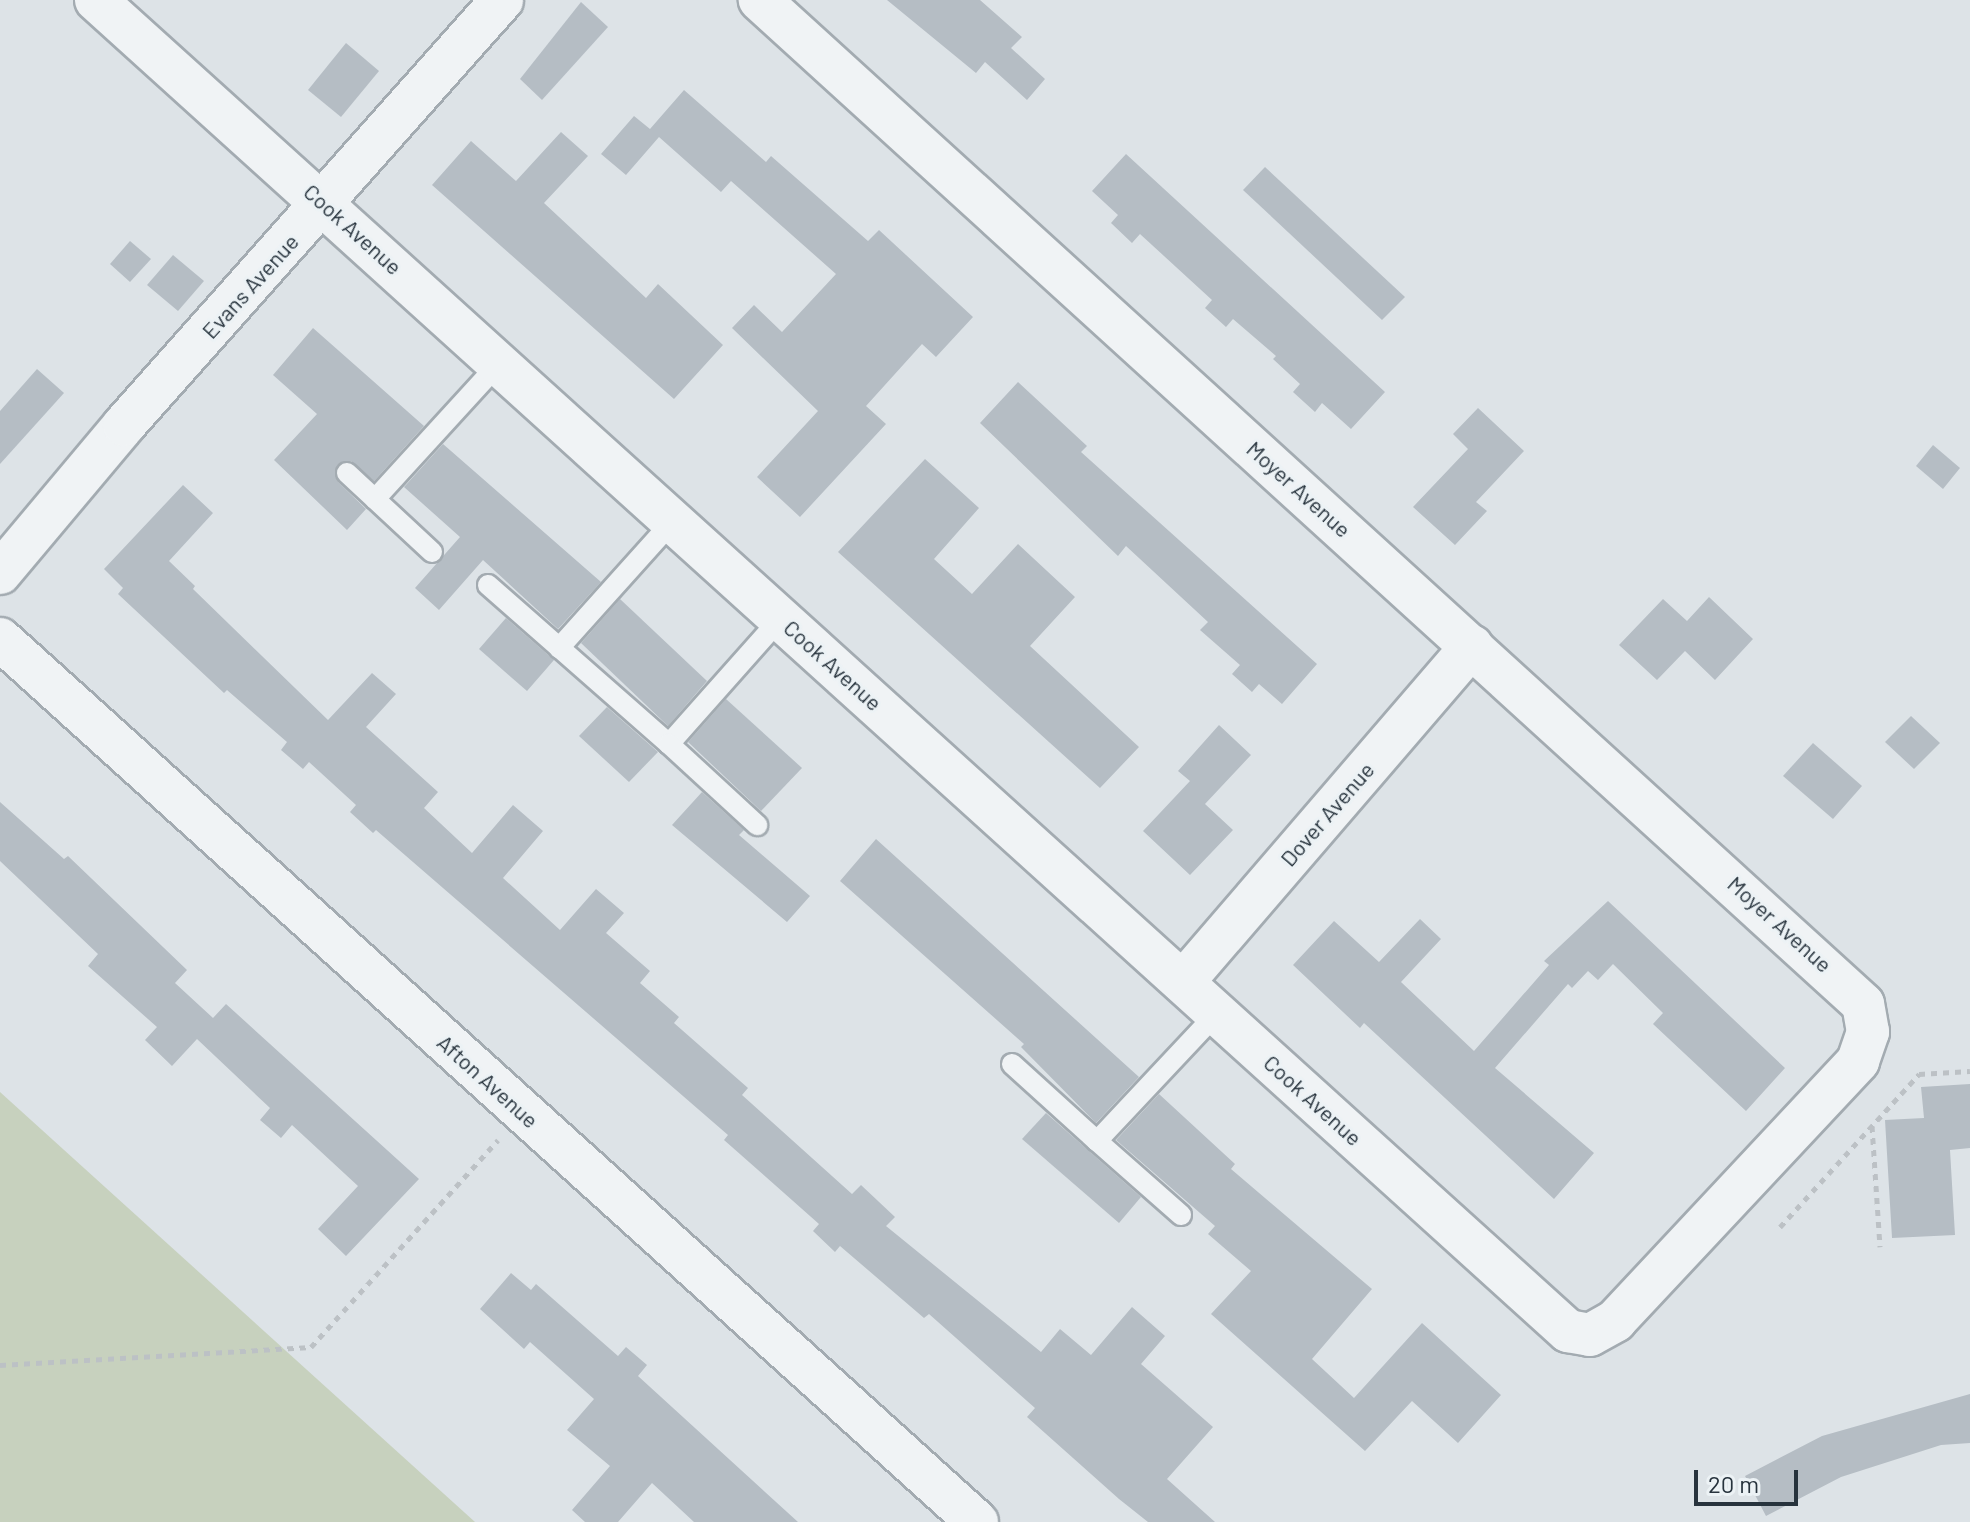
<!DOCTYPE html>
<style>
body{margin:0}
#map{position:relative;width:1970px;height:1522px;overflow:hidden;background:#dde3e7;font-family:Barlow,sans-serif}
div>[style]{position:absolute}
.green>*{inset:0;background:#c7d1be}
.building>*{inset:0;background:#b5bdc4}
.path>*{height:5px;margin-top:-2.5px;transform-origin:0;background:repeating-linear-gradient(90deg,#bcc1c5 0 6px,transparent 0 12px)}
.roads{filter:drop-shadow(2px 0 #a3abb1) drop-shadow(-2px 0 #a3abb1) drop-shadow(0 2px #a3abb1) drop-shadow(0 -2px #a3abb1)}
.lane>*{height:20px;margin:-10px;padding:0 10px;transform-origin:10px;border-radius:10px;background:#f0f3f5}
.street>*{height:42px;margin:-21px;padding:0 21px;transform-origin:21px;border-radius:21px;background:#f0f3f5}
span{translate:-50% -50%;white-space:nowrap;text-align:center;line-height:1.15;-webkit-text-stroke:6px #ecf2f5;paint-order:stroke}
.street-label{font-size:22px;color:#27333d}
.scale{position:absolute;left:1694px;top:1470px;width:104px;height:36px;box-sizing:border-box;border:4px solid #27333d;border-top:0;padding-left:10px;font-size:24px;line-height:28px;white-space:nowrap;color:#27333d;-webkit-text-stroke:6px #ecf2f5;paint-order:stroke}
</style>
<div id="map">
<div class="green">
<div style="clip-path:polygon(0 1092px,475px 1522px,0 1522px)"></div>
</div>
<div class="building">
<div style="clip-path:polygon(887px 0,980px 0,1022px 37px,1011px 48px,1045px 79px,1027px 100px,985px 62px,976px 73px)"></div>
<div style="clip-path:polygon(581px 2px,608px 27px,542px 100px,520px 79px)"></div>
<div style="clip-path:polygon(346px 43px,379px 71px,341px 117px,308px 90px)"></div>
<div style="clip-path:polygon(684px 90px,766px 162px,771px 156px,868px 241px,879px 230px,973px 317px,936px 357px,922px 344px,866px 406px,886px 424px,800px 517px,757px 477px,818px 411px,732px 328px,754px 305px,782px 332px,836px 274px,731px 181px,721px 192px,659px 137px,626px 175px,601px 154px,634px 116px,650px 129px)"></div>
<div style="clip-path:polygon(561px 132px,588px 156px,544px 203px,646px 298px,658px 284px,723px 345px,674px 399px,432px 185px,471px 141px,516px 181px)"></div>
<div style="clip-path:polygon(1126px 154px,1385px 392px,1351px 429px,1322px 403px,1315px 412px,1293px 392px,1300px 384px,1273px 359px,1276px 356px,1233px 319px,1226px 327px,1205px 308px,1212px 300px,1140px 234px,1132px 243px,1111px 223px,1118px 215px,1092px 191px)"></div>
<div style="clip-path:polygon(1265px 167px,1405px 297px,1382px 320px,1243px 190px)"></div>
<div style="clip-path:polygon(130px 241px,151px 259px,130px 282px,110px 264px)"></div>
<div style="clip-path:polygon(173px 255px,204px 281px,178px 311px,147px 285px)"></div>
<div style="clip-path:polygon(313px 328px,424px 426px,374px 481px,351px 461px,337px 465px,338px 482px,366px 509px,347px 530px,274px 460px,317px 414px,273px 375px)"></div>
<div style="clip-path:polygon(37px 369px,64px 393px,0 464px,0 411px)"></div>
<div style="clip-path:polygon(1018px 382px,1087px 446px,1081px 452px,1317px 664px,1282px 704px,1259px 684px,1252px 692px,1232px 674px,1240px 665px,1200px 630px,1208px 622px,1126px 546px,1118px 556px,980px 423px)"></div>
<div style="clip-path:polygon(1478px 408px,1524px 451px,1476px 502px,1487px 511px,1455px 545px,1413px 507px,1468px 449px,1453px 434px)"></div>
<div style="clip-path:polygon(443px 444px,601px 582px,558px 629px,483px 560px,439px 610px,415px 588px,460px 537px,404px 487px)"></div>
<div style="clip-path:polygon(1933px 445px,1960px 468px,1943px 489px,1916px 466px)"></div>
<div style="clip-path:polygon(925px 459px,979px 508px,934px 559px,972px 594px,1018px 544px,1075px 597px,1030px 646px,1139px 747px,1100px 788px,838px 552px)"></div>
<div style="clip-path:polygon(183px 485px,213px 513px,169px 561px,195px 586px,193px 589px,328px 720px,372px 673px,396px 694px,366px 727px,438px 792px,424px 808px,472px 853px,513px 805px,543px 831px,503px 878px,560px 930px,596px 889px,624px 913px,606px 933px,650px 971px,640px 983px,679px 1017px,674px 1023px,748px 1088px,742px 1095px,852px 1194px,861px 1185px,895px 1217px,886px 1226px,1041px 1352px,1060px 1329px,1091px 1355px,1132px 1307px,1165px 1336px,1141px 1364px,1213px 1427px,1167px 1479px,1215px 1522px,1148px 1522px,1119px 1499px,1027px 1417px,1035px 1408px,929px 1314px,924px 1318px,840px 1246px,835px 1252px,813px 1231px,819px 1224px,724px 1140px,728px 1135px,376px 830px,373px 833px,350px 812px,356px 805px,309px 762px,303px 769px,281px 750px,287px 742px,227px 690px,224px 693px,118px 594px,123px 588px,104px 569px)"></div>
<div style="clip-path:polygon(1709px 597px,1753px 639px,1715px 680px,1685px 651px,1657px 680px,1619px 645px,1663px 599px,1687px 621px)"></div>
<div style="clip-path:polygon(620px 599px,707px 681px,668px 726px,581px 643px)"></div>
<div style="clip-path:polygon(506px 618px,554px 660px,527px 691px,479px 649px)"></div>
<div style="clip-path:polygon(726px 699px,802px 768px,761px 811px,688px 742px)"></div>
<div style="clip-path:polygon(607px 707px,658px 752px,629px 782px,579px 736px)"></div>
<div style="clip-path:polygon(1911px 716px,1940px 743px,1914px 769px,1885px 742px)"></div>
<div style="clip-path:polygon(1219px 725px,1251px 755px,1205px 804px,1233px 830px,1190px 875px,1143px 831px,1190px 781px,1178px 771px)"></div>
<div style="clip-path:polygon(1813px 743px,1862px 786px,1833px 819px,1783px 776px)"></div>
<div style="clip-path:polygon(702px 792px,744px 830px,739px 835px,810px 896px,787px 922px,672px 825px)"></div>
<div style="clip-path:polygon(0 802px,64px 859px,68px 856px,187px 970px,175px 983px,213px 1018px,226px 1004px,419px 1179px,346px 1256px,318px 1229px,358px 1186px,292px 1125px,281px 1138px,260px 1120px,270px 1108px,197px 1039px,172px 1066px,145px 1040px,157px 1027px,88px 966px,98px 954px,0 861px)"></div>
<div style="clip-path:polygon(876px 839px,1139px 1077px,1096px 1123px,1021px 1047px,1024px 1044px,840px 881px)"></div>
<div style="clip-path:polygon(1608px 901px,1785px 1068px,1746px 1111px,1653px 1024px,1663px 1013px,1613px 964px,1598px 980px,1588px 971px,1572px 988px,1568px 984px,1495px 1068px,1594px 1153px,1554px 1199px,1364px 1023px,1360px 1028px,1293px 965px,1334px 921px,1379px 962px,1420px 919px,1441px 939px,1401px 982px,1474px 1051px,1549px 965px,1544px 961px)"></div>
<div style="clip-path:polygon(1970px 1084px,1970px 1148px,1950px 1150px,1955px 1235px,1892px 1238px,1885px 1120px,1924px 1118px,1921px 1087px)"></div>
<div style="clip-path:polygon(1159px 1094px,1235px 1164px,1231px 1169px,1372px 1289px,1312px 1359px,1354px 1398px,1422px 1323px,1501px 1395px,1458px 1443px,1412px 1401px,1365px 1451px,1211px 1314px,1251px 1271px,1208px 1234px,1215px 1226px,1116px 1140px)"></div>
<div style="clip-path:polygon(1046px 1113px,1141px 1197px,1119px 1223px,1022px 1139px)"></div>
<div style="clip-path:polygon(511px 1273px,531px 1290px,536px 1284px,618px 1356px,626px 1347px,647px 1365px,638px 1376px,798px 1522px,694px 1522px,652px 1483px,618px 1522px,585px 1522px,572px 1510px,610px 1466px,567px 1430px,594px 1399px,530px 1342px,524px 1349px,480px 1309px)"></div>
<div style="clip-path:polygon(1970px 1394px,1970px 1443px,1941px 1445px,1841px 1477px,1766px 1516px,1745px 1476px,1822px 1436px)"></div>
</div>
<div class="path">
<div style="left:1872px;top:1126px;width:121px;rotate:86.2deg"></div>
<div style="left:1780px;top:1227px;width:207px;rotate:-47.7deg"></div>
<div style="left:1919px;top:1074px;width:51px;rotate:-3.4deg"></div>
<div style="left:0;top:1365px;width:312px;rotate:-3.3deg"></div>
<div style="left:311px;top:1347px;width:279px;rotate:-47.9deg"></div>
</div>
<div class="roads">
<div class="lane">
<div style="left:347px;top:473px;width:116px;rotate:42.9deg"></div>
<div style="left:375px;top:499px;width:185px;rotate:-47.6deg"></div>
<div style="left:488px;top:585px;width:241px;rotate:41.3deg"></div>
<div style="left:669px;top:744px;width:169px;rotate:-48.4deg"></div>
<div style="left:559px;top:648px;width:172px;rotate:-48.1deg"></div>
<div style="left:669px;top:744px;width:120px;rotate:42.6deg"></div>
<div style="left:1012px;top:1064px;width:115px;rotate:42.2deg"></div>
<div style="left:1097px;top:1141px;width:175px;rotate:-46.8deg"></div>
<div style="left:1097px;top:1141px;width:112px;rotate:41.4deg"></div>
</div>
<div class="street">
<div style="left:96px;top:0;width:1985px;rotate:42.12deg"></div>
<div style="left:1568px;top:1331px;width:22px;rotate:10deg"></div>
<div style="left:1590px;top:1335px;width:29px;rotate:-29deg"></div>
<div style="left:1615px;top:1321px;width:356px;rotate:-46.9deg"></div>
<div style="left:1858px;top:1061px;width:31px;rotate:-71deg"></div>
<div style="left:1868px;top:1032px;width:28px;rotate:-100deg"></div>
<div style="left:1863px;top:1004px;width:1492px;rotate:-137.69deg"></div>
<div style="left:0;top:573px;width:193px;rotate:-50deg"></div>
<div style="left:124px;top:425px;width:569px;rotate:-48.35deg"></div>
<div style="left:0;top:639px;width:1317px;rotate:42.11deg"></div>
<div style="left:1183px;top:982px;width:443px;rotate:-49.3deg"></div>
</div>
</div>
<div class="street-label">
<span style="left:353px;top:229px;rotate:42deg">Cook Avenue</span>
<span style="left:250px;top:286px;rotate:-48deg">Evans Avenue</span>
<span style="left:1299px;top:489px;rotate:42deg">Moyer Avenue</span>
<span style="left:833px;top:665px;rotate:42deg">Cook Avenue</span>
<span style="left:1327px;top:814px;rotate:-49deg">Dover Avenue</span>
<span style="left:1780px;top:924px;rotate:42deg">Moyer Avenue</span>
<span style="left:488px;top:1081px;rotate:42deg">Afton Avenue</span>
<span style="left:1313px;top:1100px;rotate:42deg">Cook Avenue</span>
</div>
<div class="scale">20 m</div>
</div>
